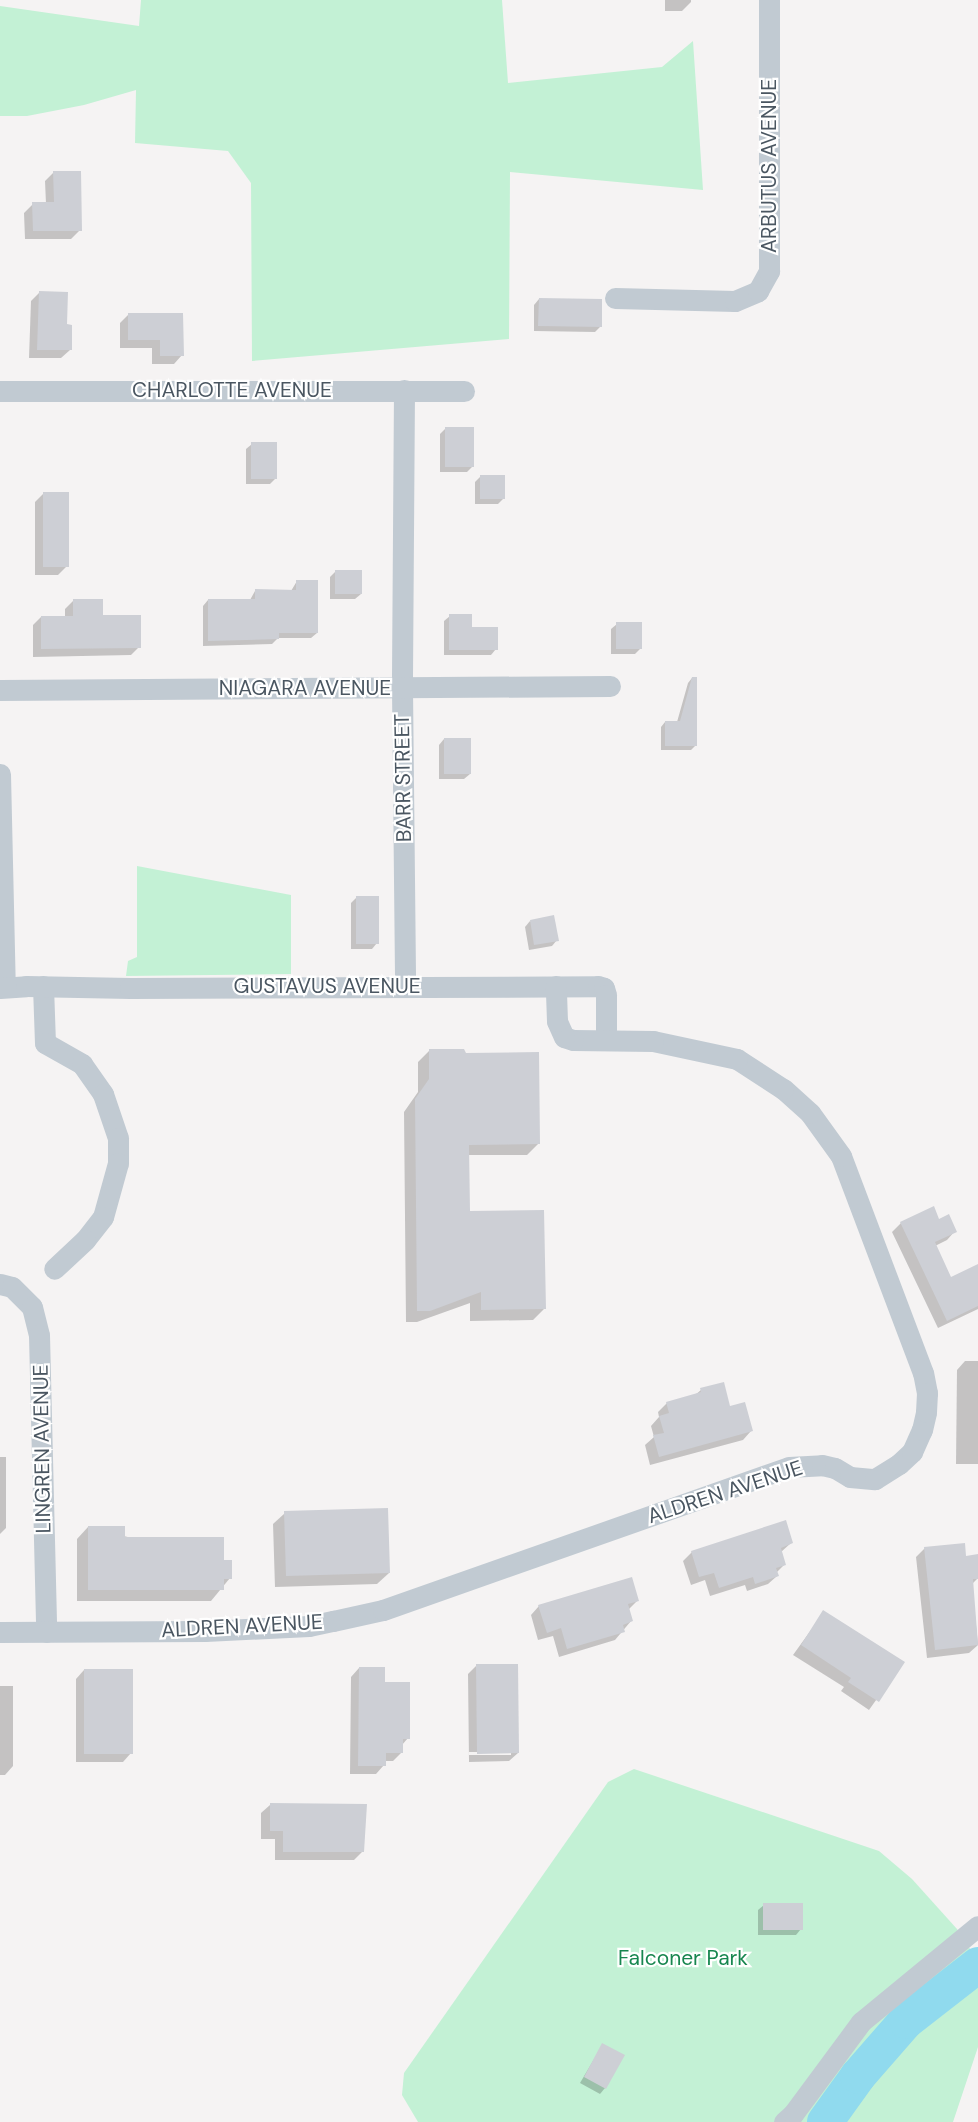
<!DOCTYPE html>
<style>
body{margin:0}
#map{position:relative;width:978px;height:2122px;overflow:hidden;background:#f5f3f3;font-family:"DM Sans",sans-serif}
div>[style]{position:absolute}
.green>*{inset:0;background:#c3f1d5}
.shadow>*{inset:0;background:#0003}
.river>*{height:36px;margin:-18px;padding:0 18px;transform-origin:18px;border-radius:18px;background:#90daee}
.building>*{inset:0;background:#cdcfd5}
.minor>*{height:21px;margin:-10.5px;padding:0 10.5px;transform-origin:10.5px;border-radius:10.5px;background:#c1cad2}
span{translate:-50% -50%;white-space:nowrap;text-align:center;line-height:1.15;-webkit-text-stroke:4.5px #fff;paint-order:stroke}
.street-label{font-size:21px;color:#4a5661}
.park-label{font-size:21px;color:#17864f}
</style>
<div id="map">
<div class="green">
<div style="clip-path:polygon(141px 0,502px 0,508px 83px,662px 67px,693px 41px,703px 190px,510px 172px,509px 339px,252px 361px,251px 183px,228px 151px,135px 143px,136px 90px,84px 105px,27px 116px,0 116px,0 6px,139px 26px)"></div>
<div style="clip-path:polygon(137px 866px,291px 895px,291px 974px,126px 976px,128px 961px,137px 957px)"></div>
<div style="clip-path:polygon(634px 1769px,879px 1851px,912px 1879px,957px 1929px,978px 1961px,978px 2047px,953px 2122px,418px 2122px,402px 2095px,404px 2073px,608px 1782px)"></div>
</div>
<div class="shadow">
<div style="clip-path:polygon(665px 0,691px 0,691px 2px,682px 11px,665px 11px)"></div>
<div style="clip-path:polygon(54px 172px,80px 230px,71px 239px,25px 239px,24px 213px,33px 204px,46px 204px,45px 181px)"></div>
<div style="clip-path:polygon(39px 293px,65px 326px,70px 350px,61px 358px,29px 358px,31px 301px)"></div>
<div style="clip-path:polygon(539px 299px,601px 326px,595px 332px,534px 331px,534px 305px)"></div>
<div style="clip-path:polygon(128px 315px,182px 355px,174px 364px,152px 364px,152px 348px,120px 348px,120px 323px)"></div>
<div style="clip-path:polygon(446px 428px,473px 466px,467px 472px,440px 472px,440px 434px)"></div>
<div style="clip-path:polygon(252px 444px,276px 478px,270px 484px,246px 484px,246px 449px)"></div>
<div style="clip-path:polygon(481px 476px,504px 498px,498px 504px,475px 504px,475px 482px)"></div>
<div style="clip-path:polygon(43px 494px,67px 566px,58px 575px,35px 575px,35px 502px)"></div>
<div style="clip-path:polygon(335px 572px,361px 594px,355px 599px,330px 599px,330px 577px)"></div>
<div style="clip-path:polygon(297px 581px,317px 633px,311px 638px,278px 638px,272px 644px,203px 646px,203px 606px,208px 600px,250px 600px,255px 591px,291px 591px)"></div>
<div style="clip-path:polygon(73px 601px,101px 616px,139px 647px,131px 655px,33px 657px,33px 625px,41px 617px,65px 617px,65px 609px)"></div>
<div style="clip-path:polygon(450px 616px,470px 628px,496px 649px,491px 655px,444px 655px,444px 621px)"></div>
<div style="clip-path:polygon(617px 624px,641px 648px,635px 654px,611px 654px,611px 629px)"></div>
<div style="clip-path:polygon(692px 678px,696px 745px,691px 750px,661px 750px,661px 727px,665px 722px,677px 722px,688px 683px)"></div>
<div style="clip-path:polygon(444px 739px,470px 774px,464px 779px,439px 779px,439px 745px)"></div>
<div style="clip-path:polygon(357px 897px,377px 943px,372px 949px,351px 949px,351px 903px)"></div>
<div style="clip-path:polygon(530px 921px,557px 940px,552px 946px,529px 950px,525px 927px)"></div>
<div style="clip-path:polygon(429px 1051px,539px 1143px,527px 1155px,468px 1155px,469px 1213px,544px 1309px,533px 1320px,470px 1321px,470px 1303px,417px 1322px,406px 1322px,404px 1112px,418px 1092px,418px 1062px)"></div>
<div style="clip-path:polygon(939px 1221px,955px 1231px,947px 1240px,935px 1246px,950px 1279px,978px 1266px,978px 1309px,938px 1328px,892px 1232px,901px 1223px)"></div>
<div style="clip-path:polygon(965px 1361px,978px 1361px,978px 1464px,956px 1464px,957px 1370px)"></div>
<div style="clip-path:polygon(701px 1390px,729px 1408px,751px 1431px,743px 1440px,650px 1465px,645px 1445px,654px 1437px,651px 1426px,659px 1417px,658px 1412px,667px 1403px,695px 1395px)"></div>
<div style="clip-path:polygon(0 1457px,6px 1457px,6px 1528px,0 1534px)"></div>
<div style="clip-path:polygon(285px 1513px,389px 1573px,377px 1584px,275px 1587px,273px 1524px)"></div>
<div style="clip-path:polygon(88px 1527px,223px 1561px,230px 1578px,211px 1601px,77px 1601px,77px 1539px)"></div>
<div style="clip-path:polygon(791px 1543px,781px 1552px,784px 1565px,776px 1573px,777px 1576px,768px 1584px,747px 1591px,745px 1585px,710px 1596px,705px 1580px,691px 1585px,683px 1561px,692px 1552px)"></div>
<div style="clip-path:polygon(925px 1548px,965px 1557px,978px 1578px,972px 1584px,978px 1645px,969px 1653px,927px 1658px,916px 1557px)"></div>
<div style="clip-path:polygon(638px 1600px,628px 1610px,631px 1621px,615px 1640px,559px 1657px,553px 1636px,538px 1640px,531px 1615px,539px 1606px)"></div>
<div style="clip-path:polygon(824px 1612px,903px 1662px,869px 1710px,841px 1691px,844px 1687px,793px 1655px)"></div>
<div style="clip-path:polygon(evenodd,476px 1666px,518px 1753px,509px 1761px,469px 1762px,468px 1674px,476px 1666px,469px 1752px,511px 1752px,511px 1755px,469px 1755px,469px 1752px)"></div>
<div style="clip-path:polygon(359px 1668px,384px 1684px,408px 1738px,402px 1745px,402px 1752px,393px 1761px,384px 1761px,384px 1765px,376px 1774px,350px 1774px,351px 1677px)"></div>
<div style="clip-path:polygon(84px 1670px,131px 1753px,123px 1762px,76px 1762px,76px 1679px)"></div>
<div style="clip-path:polygon(0 1686px,13px 1686px,13px 1766px,5px 1775px,0 1775px)"></div>
<div style="clip-path:polygon(270px 1805px,362px 1852px,354px 1860px,275px 1860px,275px 1839px,261px 1839px,261px 1813px)"></div>
<div style="clip-path:polygon(764px 1905px,801px 1929px,796px 1935px,758px 1935px,758px 1910px)"></div>
<div style="clip-path:polygon(603px 2044px,605px 2088px,600px 2094px,580px 2083px)"></div>
</div>
<div class="river">
<div style="left:825px;top:2122px;width:57px;rotate:-54.3deg"></div>
<div style="left:858px;top:2076px;width:73px;rotate:-48.9deg"></div>
<div style="left:906px;top:2021px;width:91px;rotate:-37.9deg"></div>
</div>
<div class="building">
<div style="clip-path:polygon(53px 171px,81px 171px,82px 231px,33px 231px,32px 202px,54px 202px)"></div>
<div style="clip-path:polygon(39px 291px,68px 292px,67px 324px,72px 325px,72px 350px,37px 350px)"></div>
<div style="clip-path:polygon(539px 298px,602px 299px,602px 327px,538px 326px)"></div>
<div style="clip-path:polygon(128px 313px,183px 313px,184px 356px,160px 356px,160px 340px,128px 340px)"></div>
<div style="clip-path:polygon(445px 427px,474px 427px,474px 467px,445px 467px)"></div>
<div style="clip-path:polygon(251px 442px,277px 442px,277px 479px,251px 479px)"></div>
<div style="clip-path:polygon(480px 475px,505px 475px,505px 499px,480px 499px)"></div>
<div style="clip-path:polygon(43px 492px,69px 492px,69px 567px,43px 567px)"></div>
<div style="clip-path:polygon(335px 570px,362px 570px,362px 594px,335px 594px)"></div>
<div style="clip-path:polygon(296px 580px,318px 580px,318px 633px,279px 633px,279px 639px,208px 641px,208px 599px,255px 599px,255px 589px,296px 590px)"></div>
<div style="clip-path:polygon(73px 599px,103px 599px,103px 615px,141px 615px,141px 648px,41px 649px,41px 616px,73px 616px)"></div>
<div style="clip-path:polygon(449px 614px,472px 614px,472px 627px,498px 627px,498px 650px,449px 650px)"></div>
<div style="clip-path:polygon(616px 622px,642px 622px,642px 649px,616px 649px)"></div>
<div style="clip-path:polygon(692px 677px,697px 677px,697px 746px,665px 746px,665px 721px,680px 721px)"></div>
<div style="clip-path:polygon(444px 738px,471px 738px,471px 774px,444px 774px)"></div>
<div style="clip-path:polygon(356px 896px,379px 896px,379px 944px,356px 944px)"></div>
<div style="clip-path:polygon(554px 915px,559px 941px,534px 945px,530px 920px)"></div>
<div style="clip-path:polygon(429px 1049px,464px 1049px,466px 1053px,539px 1052px,540px 1144px,469px 1145px,470px 1211px,544px 1210px,546px 1309px,481px 1310px,481px 1292px,430px 1311px,417px 1311px,415px 1099px,429px 1079px)"></div>
<div style="clip-path:polygon(934px 1206px,939px 1219px,949px 1214px,957px 1232px,935px 1242px,951px 1277px,978px 1264px,978px 1306px,947px 1321px,900px 1222px)"></div>
<div style="clip-path:polygon(724px 1382px,730px 1406px,745px 1402px,753px 1431px,659px 1457px,653px 1435px,664px 1433px,659px 1416px,669px 1413px,666px 1402px,701px 1392px,700px 1388px)"></div>
<div style="clip-path:polygon(388px 1508px,390px 1573px,286px 1576px,284px 1511px)"></div>
<div style="clip-path:polygon(786px 1520px,793px 1543px,781px 1548px,786px 1565px,776px 1568px,779px 1576px,755px 1584px,753px 1577px,719px 1588px,714px 1573px,699px 1577px,691px 1551px)"></div>
<div style="clip-path:polygon(88px 1526px,125px 1526px,125px 1537px,224px 1537px,224px 1560px,232px 1560px,232px 1579px,224px 1579px,224px 1590px,88px 1590px)"></div>
<div style="clip-path:polygon(965px 1543px,966px 1556px,978px 1554px,978px 1579px,973px 1579px,978px 1645px,935px 1650px,924px 1547px)"></div>
<div style="clip-path:polygon(632px 1577px,639px 1601px,628px 1604px,633px 1621px,623px 1625px,625px 1632px,567px 1649px,561px 1628px,547px 1633px,538px 1605px)"></div>
<div style="clip-path:polygon(823px 1610px,905px 1662px,879px 1702px,848px 1682px,851px 1678px,801px 1645px)"></div>
<div style="clip-path:polygon(476px 1664px,518px 1664px,519px 1753px,477px 1754px)"></div>
<div style="clip-path:polygon(359px 1667px,385px 1667px,385px 1682px,410px 1682px,410px 1739px,403px 1739px,403px 1753px,386px 1753px,386px 1766px,358px 1766px)"></div>
<div style="clip-path:polygon(84px 1669px,133px 1669px,133px 1754px,84px 1754px)"></div>
<div style="clip-path:polygon(270px 1803px,367px 1804px,364px 1852px,283px 1852px,283px 1831px,270px 1831px)"></div>
<div style="clip-path:polygon(763px 1903px,803px 1903px,803px 1930px,763px 1930px)"></div>
<div style="clip-path:polygon(602px 2043px,625px 2055px,606px 2089px,584px 2077px)"></div>
</div>
<div class="minor">
<div style="left:615px;top:298px;width:120px;rotate:1.4deg"></div>
<div style="left:735px;top:301px;width:25px;rotate:-23deg"></div>
<div style="left:758px;top:291px;width:23px;rotate:-61deg"></div>
<div style="left:769px;top:271px;width:271px;rotate:-90deg"></div>
<div style="left:404px;top:390px;width:298px;rotate:90.4deg"></div>
<div style="left:402px;top:688px;width:298px;rotate:89.4deg"></div>
<div style="left:0;top:391px;width:464px"></div>
<div style="left:0;top:690px;width:610px;rotate:-0.38deg"></div>
<div style="left:0;top:774px;width:213px;rotate:88.7deg"></div>
<div style="left:43px;top:986px;width:57px;rotate:88deg"></div>
<div style="left:45px;top:1043px;width:43px;rotate:29.6deg"></div>
<div style="left:82px;top:1064px;width:37px;rotate:55deg"></div>
<div style="left:103px;top:1094px;width:46px;rotate:71.2deg"></div>
<div style="left:118px;top:1138px;width:25px;rotate:90deg"></div>
<div style="left:118px;top:1163px;width:56px;rotate:105.5deg"></div>
<div style="left:103px;top:1217px;width:29px;rotate:128deg"></div>
<div style="left:85px;top:1240px;width:42px;rotate:136.9deg"></div>
<div style="left:0;top:988px;width:26px;rotate:-4deg"></div>
<div style="left:26px;top:986px;width:104px;rotate:1.1deg"></div>
<div style="left:130px;top:988px;width:468px;rotate:-0.2deg"></div>
<div style="left:598px;top:986px;width:6px;rotate:18deg"></div>
<div style="left:604px;top:988px;width:7px;rotate:74deg"></div>
<div style="left:606px;top:995px;width:43px;rotate:90deg"></div>
<div style="left:0;top:1284px;width:12px;rotate:14deg"></div>
<div style="left:12px;top:1287px;width:28px;rotate:45deg"></div>
<div style="left:32px;top:1307px;width:29px;rotate:76deg"></div>
<div style="left:39px;top:1335px;width:297px;rotate:88.6deg"></div>
<div style="left:0;top:1632px;width:205px;rotate:-0.3deg"></div>
<div style="left:205px;top:1631px;width:104px;rotate:-2.8deg"></div>
<div style="left:309px;top:1626px;width:25px;rotate:-12deg"></div>
<div style="left:333px;top:1621px;width:51px;rotate:-12.4deg"></div>
<div style="left:383px;top:1610px;width:430px;rotate:-19.4deg"></div>
<div style="left:789px;top:1467px;width:33px;rotate:-3deg"></div>
<div style="left:822px;top:1465px;width:13px;rotate:13deg"></div>
<div style="left:835px;top:1468px;width:17px;rotate:31deg"></div>
<div style="left:850px;top:1477px;width:25px;rotate:5deg"></div>
<div style="left:875px;top:1479px;width:28px;rotate:-32deg"></div>
<div style="left:899px;top:1464px;width:18px;rotate:-43deg"></div>
<div style="left:912px;top:1452px;width:24px;rotate:-66deg"></div>
<div style="left:922px;top:1430px;width:18px;rotate:-77deg"></div>
<div style="left:926px;top:1412px;width:19px;rotate:-87deg"></div>
<div style="left:927px;top:1393px;width:20px;rotate:-101deg"></div>
<div style="left:923px;top:1373px;width:232px;rotate:-110.7deg"></div>
<div style="left:841px;top:1156px;width:53px;rotate:-125.8deg"></div>
<div style="left:810px;top:1113px;width:36px;rotate:-138deg"></div>
<div style="left:783px;top:1089px;width:55px;rotate:-146.9deg"></div>
<div style="left:737px;top:1059px;width:86px;rotate:-167.9deg"></div>
<div style="left:653px;top:1041px;width:80px;rotate:-179.3deg"></div>
<div style="left:573px;top:1040px;width:9px;rotate:-162deg"></div>
<div style="left:564px;top:1037px;width:17px;rotate:-114deg"></div>
<div style="left:557px;top:1021px;width:35px;rotate:-92deg"></div>
<div style="left:784px;top:2122px;width:12px;rotate:-42deg"></div>
<div style="left:793px;top:2114px;width:114px;rotate:-53.5deg"></div>
<div style="left:861px;top:2022px;width:151px;rotate:-39.4deg"></div>
</div>
<div class="street-label">
<span style="left:769px;top:166px;rotate:-90deg">ARBUTUS AVENUE</span>
<span style="left:232px;top:390px">CHARLOTTE AVENUE</span>
<span style="left:305px;top:688px">NIAGARA AVENUE</span>
<span style="left:403px;top:778px;rotate:-91deg">BARR STREET</span>
<span style="left:327px;top:986px">GUSTAVUS AVENUE</span>
<span style="left:42px;top:1449px;rotate:-91deg">LINGREN AVENUE</span>
<span style="left:725px;top:1492px;rotate:-18deg">ALDREN AVENUE</span>
<span style="left:242px;top:1626px;rotate:-3deg">ALDREN AVENUE</span>
</div>
<div class="park-label">
<span style="left:683px;top:1958px">Falconer Park</span>
</div>
</div>
